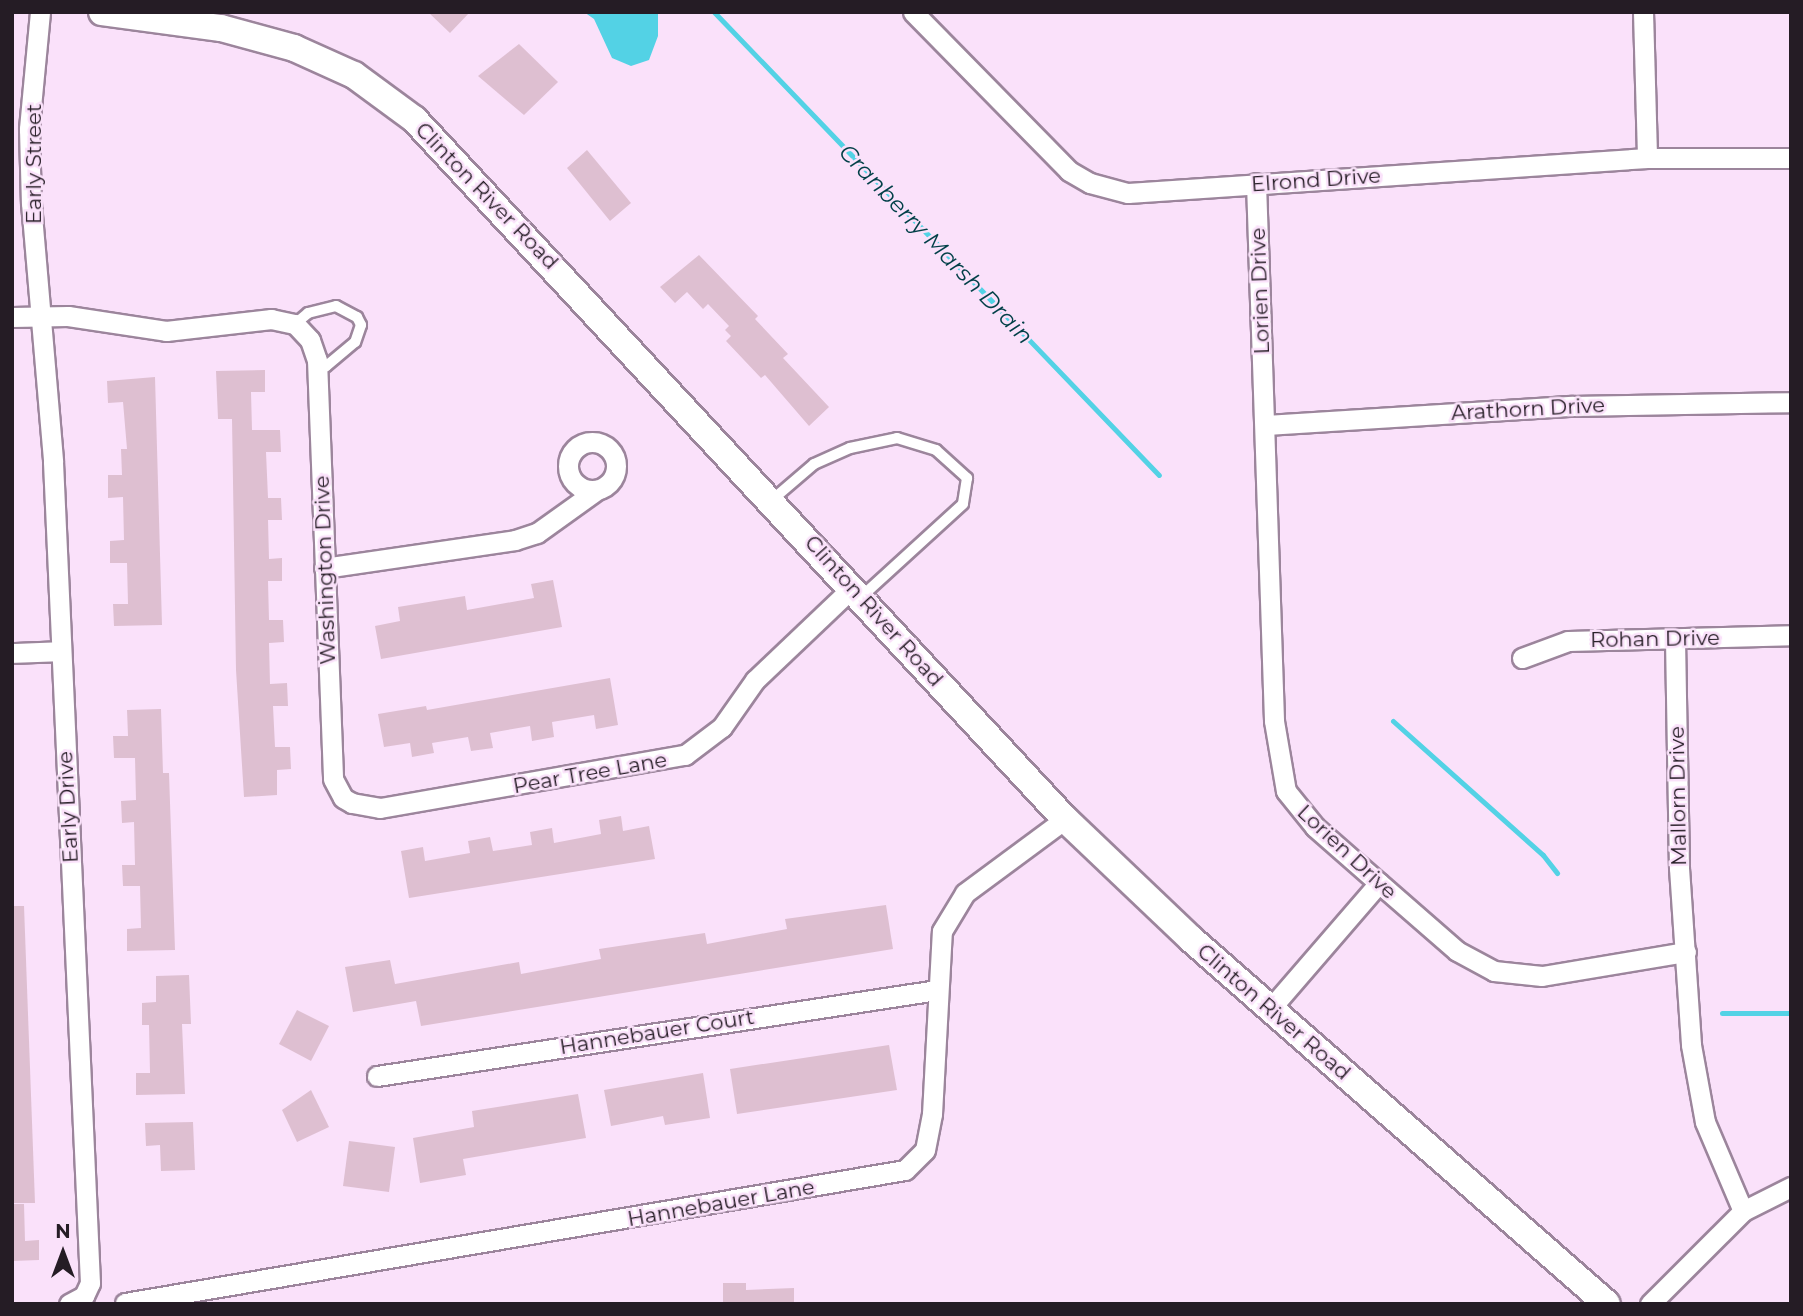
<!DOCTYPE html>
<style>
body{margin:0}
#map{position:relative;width:1803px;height:1316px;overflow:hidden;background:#fae1fa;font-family:Montserrat,sans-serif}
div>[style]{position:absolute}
.water>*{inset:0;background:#53d2e5}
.stream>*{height:5px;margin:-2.5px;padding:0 2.5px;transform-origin:2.5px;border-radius:2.5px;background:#53d2e5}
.building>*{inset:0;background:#debfd1}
.roads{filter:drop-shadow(2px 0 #9c859c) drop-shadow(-2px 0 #9c859c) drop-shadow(0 2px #9c859c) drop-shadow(0 -2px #9c859c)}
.lane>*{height:10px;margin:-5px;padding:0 5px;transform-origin:5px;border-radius:5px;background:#fff}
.street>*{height:19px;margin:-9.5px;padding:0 9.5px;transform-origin:9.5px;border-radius:9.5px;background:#fff}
.street>.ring{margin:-9.5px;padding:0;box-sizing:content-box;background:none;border:19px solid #fff;border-radius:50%}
.secondary>*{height:26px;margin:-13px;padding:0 13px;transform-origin:13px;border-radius:13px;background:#fff}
span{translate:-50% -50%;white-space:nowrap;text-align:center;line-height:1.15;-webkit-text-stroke:5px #fae1fa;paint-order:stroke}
.street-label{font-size:21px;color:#251c25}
.water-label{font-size:23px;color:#013f47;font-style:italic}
.frame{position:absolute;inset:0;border:14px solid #251c25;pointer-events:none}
.north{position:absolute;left:28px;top:1218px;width:70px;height:70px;-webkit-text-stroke:5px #fae1fa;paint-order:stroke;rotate:0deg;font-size:19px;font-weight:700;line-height:28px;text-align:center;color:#251c25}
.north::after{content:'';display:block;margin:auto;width:24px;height:32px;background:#251c25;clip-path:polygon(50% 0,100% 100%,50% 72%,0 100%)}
</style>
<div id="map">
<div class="water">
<div style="clip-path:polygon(584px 12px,658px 12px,658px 36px,649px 60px,631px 66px,612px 58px,594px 19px)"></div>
</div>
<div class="stream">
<div style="left:714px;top:12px;width:642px;rotate:46.14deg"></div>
<div style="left:1393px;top:721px;width:201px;rotate:41.8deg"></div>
<div style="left:1543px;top:855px;width:23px;rotate:52deg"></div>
<div style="left:1722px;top:1013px;width:69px"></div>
</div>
<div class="building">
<div style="clip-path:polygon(428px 12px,470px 12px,450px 33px)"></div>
<div style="clip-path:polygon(519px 44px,558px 82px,524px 115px,478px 76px)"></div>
<div style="clip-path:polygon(587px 150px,631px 203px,610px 221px,567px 168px)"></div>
<div style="clip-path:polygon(699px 255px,758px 316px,755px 319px,788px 354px,783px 358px,829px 407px,809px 426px,765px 375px,761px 378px,726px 341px,731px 336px,725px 330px,729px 326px,708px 304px,703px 309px,687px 292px,675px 303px,660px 287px)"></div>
<div style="clip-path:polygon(265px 370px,265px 392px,251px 392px,252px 430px,280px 430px,281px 452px,266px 452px,268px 498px,281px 498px,282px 520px,268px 520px,269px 559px,282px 558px,282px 581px,268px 581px,269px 620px,283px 620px,284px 642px,269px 643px,270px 684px,287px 683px,288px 706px,273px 706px,275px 747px,290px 747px,291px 769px,277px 770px,277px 795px,244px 797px,236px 670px,232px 419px,218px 419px,216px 371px)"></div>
<div style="clip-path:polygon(155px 377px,162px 625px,114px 626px,113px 604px,128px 604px,127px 563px,110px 563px,110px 541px,124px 540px,123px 497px,108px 498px,108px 475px,122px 475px,121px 449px,127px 449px,123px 402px,108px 403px,107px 381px)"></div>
<div style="clip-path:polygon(553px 580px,562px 627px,381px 659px,375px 626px,400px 621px,398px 607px,465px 596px,467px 610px,534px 598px,531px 584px)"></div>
<div style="clip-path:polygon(610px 678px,618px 725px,596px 729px,594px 715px,552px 722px,554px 737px,532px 741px,530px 726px,490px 733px,493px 748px,471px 751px,468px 737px,432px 743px,434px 753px,412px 757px,410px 743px,384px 747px,378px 714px,426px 706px,427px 710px)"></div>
<div style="clip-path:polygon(161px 709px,163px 773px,169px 773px,175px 950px,127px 951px,127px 929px,141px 928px,140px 886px,123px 886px,122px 865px,135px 865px,134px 822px,122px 823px,121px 801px,136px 800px,135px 758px,114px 758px,113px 736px,128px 736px,127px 710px)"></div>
<div style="clip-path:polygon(621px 816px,623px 831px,649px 826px,655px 859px,409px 898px,401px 851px,423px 847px,425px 861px,470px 853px,468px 841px,490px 837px,493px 851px,532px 845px,530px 832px,552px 828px,554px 843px,601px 834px,599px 820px)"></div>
<div style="clip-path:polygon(886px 905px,893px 949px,421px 1026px,416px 1001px,353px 1012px,345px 967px,390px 960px,395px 984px,519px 962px,521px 974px,601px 959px,599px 949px,705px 933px,707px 944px,787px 929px,785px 919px)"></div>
<div style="clip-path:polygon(12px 906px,24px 906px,35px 1203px,12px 1203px)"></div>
<div style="clip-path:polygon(189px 975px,191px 1024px,182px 1024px,185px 1094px,136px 1095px,136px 1073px,150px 1073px,149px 1025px,142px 1025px,142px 1003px,156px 1002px,156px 976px)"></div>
<div style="clip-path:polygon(297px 1010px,329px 1026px,311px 1061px,279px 1044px)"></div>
<div style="clip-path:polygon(889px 1045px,897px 1090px,737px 1114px,730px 1069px)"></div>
<div style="clip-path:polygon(703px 1073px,710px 1118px,665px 1125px,663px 1116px,611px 1126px,604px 1090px)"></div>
<div style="clip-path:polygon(311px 1090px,329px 1127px,297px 1142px,282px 1110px)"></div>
<div style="clip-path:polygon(578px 1094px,586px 1138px,463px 1159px,466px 1175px,420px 1183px,413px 1138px,474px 1127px,472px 1111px)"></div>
<div style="clip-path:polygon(193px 1122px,195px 1170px,161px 1171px,160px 1145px,146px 1146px,145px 1123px)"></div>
<div style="clip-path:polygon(349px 1141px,395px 1147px,389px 1192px,343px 1186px)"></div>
<div style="clip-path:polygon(12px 1204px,24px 1204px,25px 1241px,39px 1240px,39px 1260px,12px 1261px)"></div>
<div style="clip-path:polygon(723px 1283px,746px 1283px,746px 1290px,794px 1288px,794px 1304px,723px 1304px)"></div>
</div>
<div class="roads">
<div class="lane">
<div style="left:295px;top:324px;width:17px;rotate:-40deg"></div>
<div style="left:308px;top:313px;width:29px;rotate:-14deg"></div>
<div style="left:336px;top:306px;width:24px;rotate:28deg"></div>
<div style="left:357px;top:317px;width:9px;rotate:63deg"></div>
<div style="left:361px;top:325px;width:18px;rotate:109deg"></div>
<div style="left:355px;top:342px;width:38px;rotate:140deg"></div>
<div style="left:326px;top:366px;width:9px;rotate:174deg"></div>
<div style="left:772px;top:500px;width:55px;rotate:-40.6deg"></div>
<div style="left:814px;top:464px;width:39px;rotate:-24deg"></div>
<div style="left:850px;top:448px;width:48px;rotate:-12deg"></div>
<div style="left:897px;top:438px;width:41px;rotate:17.1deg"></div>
<div style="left:936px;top:450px;width:42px;rotate:42.1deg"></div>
<div style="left:967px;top:478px;width:26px;rotate:99deg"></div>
<div style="left:963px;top:504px;width:138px;rotate:137.6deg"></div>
</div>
<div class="street">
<div style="left:40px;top:12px;width:118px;rotate:95.4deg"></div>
<div style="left:29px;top:129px;width:74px;rotate:88.5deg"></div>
<div style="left:31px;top:203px;width:260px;rotate:85.1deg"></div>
<div style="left:53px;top:462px;width:822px;rotate:87.42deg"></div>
<div style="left:90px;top:1283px;width:14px;rotate:115deg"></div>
<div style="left:84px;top:1296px;width:17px;rotate:152deg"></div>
<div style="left:913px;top:12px;width:223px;rotate:45.5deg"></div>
<div style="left:1069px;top:171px;width:24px;rotate:30deg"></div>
<div style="left:1090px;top:183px;width:39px;rotate:15deg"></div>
<div style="left:1128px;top:193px;width:520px;rotate:-3.86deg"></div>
<div style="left:1647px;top:158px;width:144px"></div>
<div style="left:1643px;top:12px;width:146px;rotate:88.4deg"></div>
<div style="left:1256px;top:183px;width:538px;rotate:88.08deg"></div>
<div style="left:1274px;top:721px;width:71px;rotate:80.3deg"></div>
<div style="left:1286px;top:791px;width:46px;rotate:51.1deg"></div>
<div style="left:1315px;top:827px;width:85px;rotate:41.2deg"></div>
<div style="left:1379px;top:883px;width:103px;rotate:41.1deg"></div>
<div style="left:1457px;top:951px;width:42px;rotate:28.4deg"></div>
<div style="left:1494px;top:971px;width:48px;rotate:5.9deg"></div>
<div style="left:1542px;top:976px;width:146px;rotate:-9.5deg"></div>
<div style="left:12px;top:317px;width:56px;rotate:-1deg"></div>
<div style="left:68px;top:316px;width:99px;rotate:8.7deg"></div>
<div style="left:166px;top:331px;width:106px;rotate:-6.5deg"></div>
<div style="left:271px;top:319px;width:25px;rotate:12deg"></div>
<div style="left:295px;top:324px;width:22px;rotate:47deg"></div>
<div style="left:310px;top:340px;width:21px;rotate:71deg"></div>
<div style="left:317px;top:360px;width:419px;rotate:87.8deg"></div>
<div style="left:333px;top:779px;width:21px;rotate:62deg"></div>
<div style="left:343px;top:798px;width:10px;rotate:29deg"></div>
<div style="left:352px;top:803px;width:28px;rotate:10deg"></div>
<div style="left:380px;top:808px;width:310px;rotate:-9.9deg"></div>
<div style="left:685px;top:755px;width:46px;rotate:-37.1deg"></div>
<div style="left:722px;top:727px;width:57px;rotate:-54.9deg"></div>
<div style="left:755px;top:680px;width:134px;rotate:-43.5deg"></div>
<div style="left:1266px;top:425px;width:307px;rotate:-3.6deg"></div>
<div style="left:1572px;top:406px;width:219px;rotate:-1deg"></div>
<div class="ring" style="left:568px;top:442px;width:29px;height:29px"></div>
<div style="left:324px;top:568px;width:193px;rotate:-8.3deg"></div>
<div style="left:515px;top:540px;width:23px;rotate:-18deg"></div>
<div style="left:537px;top:533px;width:74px;rotate:-35.6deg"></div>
<div style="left:1675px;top:639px;width:229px;rotate:89deg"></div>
<div style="left:1679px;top:868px;width:177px;rotate:86.1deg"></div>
<div style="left:1691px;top:1045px;width:78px;rotate:79.7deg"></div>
<div style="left:1705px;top:1122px;width:97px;rotate:66.9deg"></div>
<div style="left:12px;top:653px;width:49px;rotate:-2.3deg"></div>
<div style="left:1522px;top:658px;width:49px;rotate:-20.3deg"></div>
<div style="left:1568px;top:641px;width:223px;rotate:-1.5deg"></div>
<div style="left:1271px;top:1008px;width:165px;rotate:-49.2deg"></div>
<div style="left:377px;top:1076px;width:567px;rotate:-8.73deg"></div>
<div style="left:125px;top:1303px;width:791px;rotate:-9.68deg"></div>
<div style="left:905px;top:1170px;width:28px;rotate:-45deg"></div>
<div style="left:925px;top:1150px;width:37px;rotate:-79deg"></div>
<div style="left:932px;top:1114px;width:183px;rotate:-86.9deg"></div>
<div style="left:942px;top:931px;width:44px;rotate:-58.8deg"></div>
<div style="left:965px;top:893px;width:124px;rotate:-36.5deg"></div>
<div style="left:1650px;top:1304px;width:132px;rotate:-45deg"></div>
<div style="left:1743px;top:1211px;width:54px;rotate:-26.6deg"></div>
</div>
<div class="secondary">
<div style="left:102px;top:12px;width:120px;rotate:7.7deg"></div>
<div style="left:221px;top:28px;width:76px;rotate:15.3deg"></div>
<div style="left:294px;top:48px;width:66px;rotate:24.2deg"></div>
<div style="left:354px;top:75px;width:74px;rotate:36.3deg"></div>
<div style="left:414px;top:119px;width:956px;rotate:47.08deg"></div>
<div style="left:1065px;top:819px;width:174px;rotate:43.6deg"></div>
<div style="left:1191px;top:939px;width:553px;rotate:41.26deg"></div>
</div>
</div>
<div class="street-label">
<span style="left:34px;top:164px;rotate:-90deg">Early Street</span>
<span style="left:1316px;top:180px;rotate:-4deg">Elrond Drive</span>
<span style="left:487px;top:196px;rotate:46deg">Clinton River Road</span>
<span style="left:1260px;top:291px;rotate:-92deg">Lorien Drive</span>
<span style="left:1528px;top:409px;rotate:-3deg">Arathorn Drive</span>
<span style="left:325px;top:570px;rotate:-92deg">Washington Drive</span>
<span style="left:874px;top:611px;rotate:48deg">Clinton River Road</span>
<span style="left:1655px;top:639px;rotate:-1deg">Rohan Drive</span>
<span style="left:590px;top:773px;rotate:-10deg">Pear Tree Lane</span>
<span style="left:1678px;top:796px;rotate:-91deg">Mallorn Drive</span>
<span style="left:68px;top:807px;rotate:-93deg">Early Drive</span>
<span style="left:1347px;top:852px;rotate:43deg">Lorien Drive</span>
<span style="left:1274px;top:1012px;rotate:41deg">Clinton River Road</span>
<span style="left:657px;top:1032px;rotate:-9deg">Hannebauer Court</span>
<span style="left:721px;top:1203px;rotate:-10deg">Hannebauer Lane</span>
</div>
<div class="water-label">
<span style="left:936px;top:244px;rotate:46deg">Cranberry Marsh Drain</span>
</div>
<div class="frame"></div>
<div class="north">N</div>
</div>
